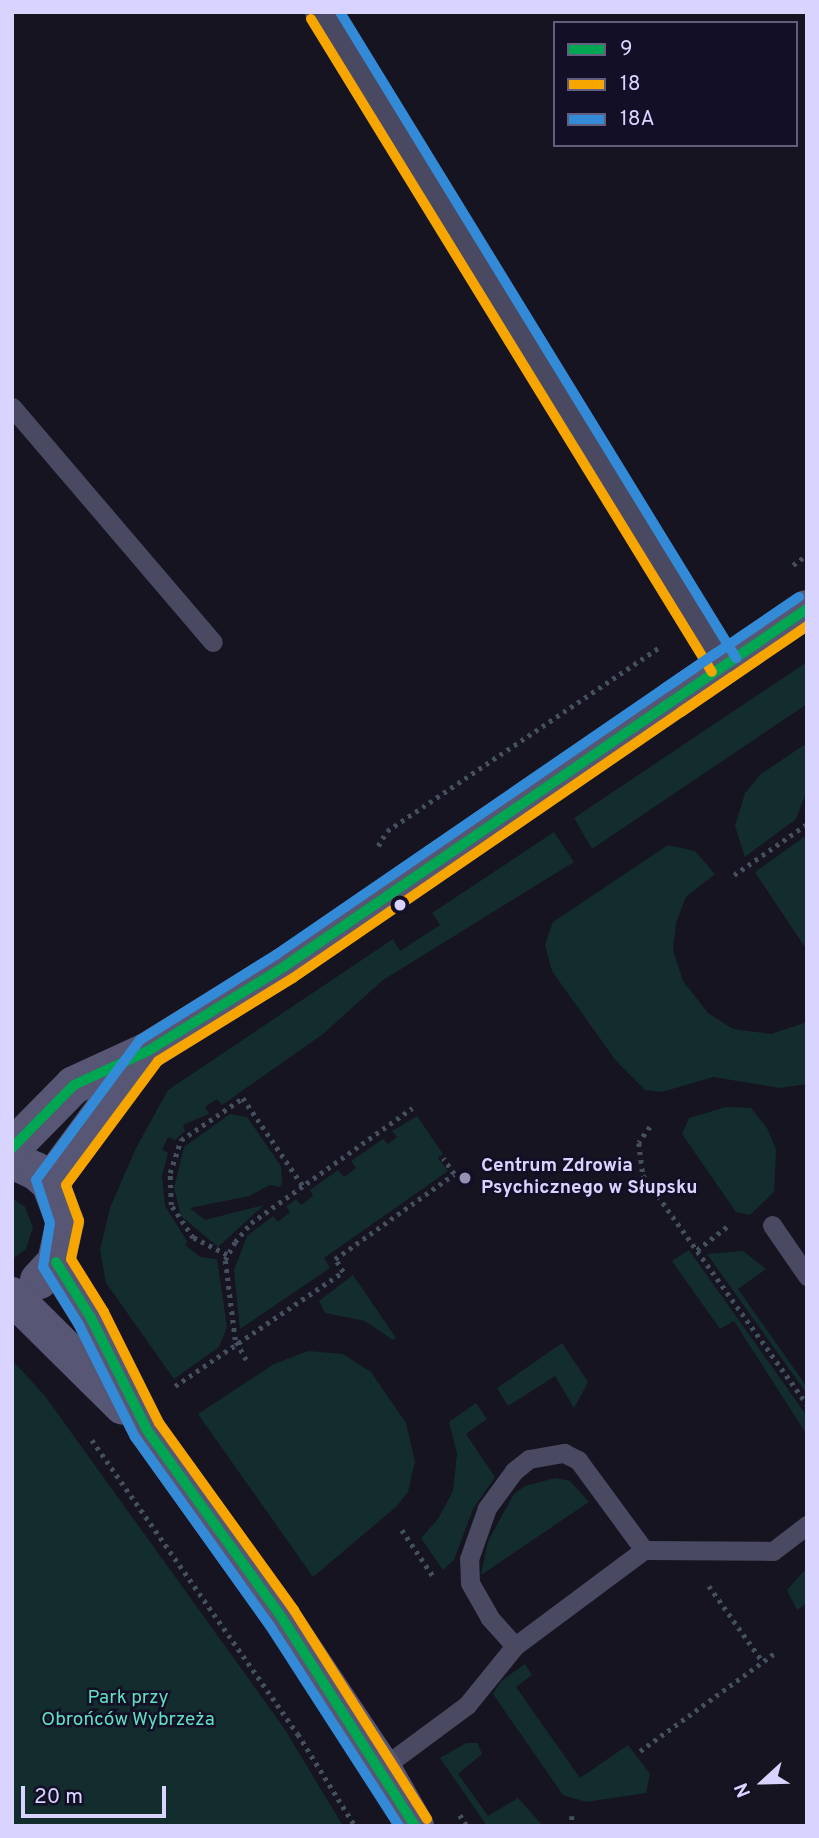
<!DOCTYPE html>
<meta charset="utf-8">
<style>
body{margin:0}
#map{position:relative;width:819px;height:1838px;overflow:hidden;background:#161421;font-family:Overpass,sans-serif}
div>[style]{position:absolute}
.green>*{inset:0;background:#132c2d}
.path>*{height:4.5px;margin-top:-2.25px;transform-origin:0;background:repeating-linear-gradient(90deg,#44505f 0 3.5px,transparent 0 8.5px)}
.lane>*{height:19px;margin:-9.5px;padding:0 9.5px;transform-origin:9.5px;border-radius:9.5px;background:#4a4962}
.street>*{height:37px;margin:-18.5px;padding:0 18.5px;transform-origin:18.5px;border-radius:18.5px;background:#4a4962}
.secondary>*{height:38px;margin:-19px;padding:0 19px;transform-origin:19px;border-radius:19px;background:#575674}
.bus-1>*{height:10px;margin:-5px;padding:0 5px;transform-origin:5px;border-radius:5px;background:#00a651}
.bus-2>*{height:10px;margin:-5px;padding:0 5px;transform-origin:5px;border-radius:5px;background:#f7a600}
.bus-3>*{height:10px;margin:-5px;padding:0 5px;transform-origin:5px;border-radius:5px;background:#338bd7}
.dots>*{width:19px;height:19px;translate:-50% -50%;box-sizing:border-box;border:4px solid #130f26;border-radius:50%}
span{translate:-50% -50%;white-space:nowrap;text-align:center;line-height:1.15;-webkit-text-stroke:5px #130f26;paint-order:stroke}
.poi-label{font-size:19px;color:#d9d4ff;font-weight:700}
.left{translate:0 -50%;text-align:left}
.park-label{font-size:19px;color:#5fe0c0}
.frame{position:absolute;inset:0;border:14px solid #d9d4ff;pointer-events:none}
.legend{position:absolute;left:553px;top:21px;width:245px;height:126px;box-sizing:border-box;background:#130f26;border:2px solid #625e7d;margin:0;padding:9px 12px;list-style:none;font-size:21px;color:#d9d4ff}
.legend li{display:flex;align-items:center;gap:14px;height:35px}
.legend b{width:35px;border:2px solid #625e7d}
.north{position:absolute;left:728px;top:1747px;width:70px;height:70px;-webkit-text-stroke:5px #130f26;paint-order:stroke;rotate:248deg;font-size:19px;font-weight:700;line-height:28px;text-align:center;color:#d9d4ff}
.north::after{content:'';display:block;margin:auto;width:24px;height:32px;background:#d9d4ff;clip-path:polygon(50% 0,100% 100%,50% 72%,0 100%)}
.scale{position:absolute;left:21px;top:1786px;width:145px;height:32px;box-sizing:border-box;border:4px solid #d9d4ff;border-top:0;padding-left:9px;font-size:21px;line-height:24px;white-space:nowrap;color:#d9d4ff;-webkit-text-stroke:5px #130f26;paint-order:stroke}
</style>
<div id="map">
<div class="green">
<div style="clip-path:polygon(807px 662px,807px 704px,592px 849px,574px 818px)"></div>
<div style="clip-path:polygon(807px 743px,807px 790px,796px 819px,745px 857px,735px 826px,745px 793px,761px 774px)"></div>
<div style="clip-path:polygon(554px 832px,574px 862px,383px 980px,323px 1034px,222px 1105px,217px 1099px,205px 1107px,209px 1114px,183px 1125px,185px 1131px,175px 1140px,168px 1137px,162px 1149px,168px 1153px,162px 1176px,165px 1206px,187px 1241px,185px 1245px,200px 1257px,217px 1259px,227px 1327px,219px 1347px,174px 1379px,106px 1283px,100px 1250px,110px 1208px,136px 1148px,168px 1090px,393px 939px,400px 951px,440px 925px,432px 913px)"></div>
<div style="clip-path:polygon(807px 835px,807px 950px,755px 872px)"></div>
<div style="clip-path:polygon(668px 845px,695px 851px,715px 874px,686px 897px,676px 923px,673px 950px,683px 981px,708px 1013px,733px 1029px,771px 1034px,807px 1022px,807px 1084px,780px 1088px,713px 1077px,662px 1092px,645px 1090px,616px 1061px,552px 971px,545px 945px,553px 922px)"></div>
<div style="clip-path:polygon(726px 1107px,751px 1108px,767px 1128px,776px 1149px,774px 1192px,750px 1215px,736px 1212px,682px 1134px,689px 1118px)"></div>
<div style="clip-path:polygon(230px 1114px,247px 1117px,281px 1166px,282px 1183px,280px 1187px,270px 1185px,249px 1196px,190px 1208px,205px 1220px,264px 1205px,218px 1247px,181px 1216px,174px 1188px,184px 1147px)"></div>
<div style="clip-path:polygon(417px 1116px,443px 1154px,438px 1158px,448px 1171px,324px 1258px,330px 1268px,240px 1329px,234px 1270px,247px 1236px,273px 1216px,278px 1222px,290px 1212px,286px 1207px,296px 1199px,301px 1205px,313px 1196px,310px 1190px,338px 1170px,344px 1177px,356px 1168px,351px 1161px,383px 1139px,388px 1144px,397px 1137px,392px 1131px)"></div>
<div style="clip-path:polygon(12px 1198px,25px 1207px,33px 1227px,26px 1249px,12px 1259px)"></div>
<div style="clip-path:polygon(689px 1250px,807px 1416px,807px 1435px,734px 1321px,720px 1329px,672px 1261px)"></div>
<div style="clip-path:polygon(743px 1251px,766px 1269px,738px 1289px,807px 1387px,807px 1394px,707px 1254px)"></div>
<div style="clip-path:polygon(353px 1275px,396px 1338px,393px 1340px,365px 1321px,325px 1313px,319px 1301px)"></div>
<div style="clip-path:polygon(562px 1343px,588px 1382px,574px 1408px,555px 1376px,508px 1406px,497px 1388px)"></div>
<div style="clip-path:polygon(308px 1351px,343px 1354px,371px 1372px,406px 1423px,415px 1461px,408px 1492px,396px 1507px,313px 1577px,198px 1414px,274px 1364px)"></div>
<div style="clip-path:polygon(12px 1360px,45px 1396px,284px 1728px,343px 1826px,12px 1826px)"></div>
<div style="clip-path:polygon(476px 1403px,487px 1419px,466px 1434px,495px 1477px,473px 1509px,454px 1560px,443px 1570px,421px 1538px,438px 1519px,453px 1491px,457px 1454px,449px 1422px)"></div>
<div style="clip-path:polygon(555px 1478px,570px 1481px,589px 1502px,481px 1575px,488px 1541px,514px 1494px,525px 1486px)"></div>
<div style="clip-path:polygon(807px 1568px,807px 1603px,797px 1610px,787px 1590px)"></div>
<div style="clip-path:polygon(525px 1664px,532px 1675px,516px 1687px,580px 1778px,628px 1745px,650px 1774px,646px 1793px,586px 1802px,563px 1795px,493px 1694px,501px 1681px)"></div>
<div style="clip-path:polygon(466px 1743px,478px 1743px,482px 1754px,458px 1774px,488px 1816px,518px 1798px,543px 1826px,487px 1826px,440px 1758px)"></div>
</div>
<div class="path">
<div style="left:793px;top:565px;width:17px;rotate:-36deg"></div>
<div style="left:378px;top:846px;width:17px;rotate:-59deg"></div>
<div style="left:387px;top:831px;width:331px;rotate:-34deg"></div>
<div style="left:734px;top:875px;width:89px;rotate:-34.9deg"></div>
<div style="left:650px;top:1127px;width:19px;rotate:125deg"></div>
<div style="left:639px;top:1143px;width:32px;rotate:83deg"></div>
<div style="left:643px;top:1175px;width:282px;rotate:54.4deg"></div>
<div style="left:697px;top:1250px;width:41px;rotate:-38deg"></div>
<div style="left:227px;top:1255px;width:38px;rotate:-153deg"></div>
<div style="left:193px;top:1238px;width:40px;rotate:-124deg"></div>
<div style="left:171px;top:1205px;width:32px;rotate:-92deg"></div>
<div style="left:170px;top:1173px;width:35px;rotate:-72deg"></div>
<div style="left:181px;top:1140px;width:75px;rotate:-34.1deg"></div>
<div style="left:243px;top:1098px;width:107px;rotate:55.7deg"></div>
<div style="left:246px;top:1360px;width:23px;rotate:-119deg"></div>
<div style="left:235px;top:1340px;width:81px;rotate:-97.1deg"></div>
<div style="left:225px;top:1260px;width:21px;rotate:-61deg"></div>
<div style="left:235px;top:1242px;width:25px;rotate:-50deg"></div>
<div style="left:251px;top:1223px;width:198px;rotate:-35.5deg"></div>
<div style="left:175px;top:1386px;width:203px;rotate:-34.2deg"></div>
<div style="left:343px;top:1272px;width:15px;rotate:-122deg"></div>
<div style="left:335px;top:1259px;width:146px;rotate:-35.5deg"></div>
<div style="left:454px;top:1174px;width:19px;rotate:-125deg"></div>
<div style="left:92px;top:1440px;width:359px;rotate:55deg"></div>
<div style="left:298px;top:1734px;width:108px;rotate:58.2deg"></div>
<div style="left:402px;top:1530px;width:55px;rotate:56deg"></div>
<div style="left:709px;top:1586px;width:93px;rotate:54.6deg"></div>
<div style="left:640px;top:1751px;width:167px;rotate:-36deg"></div>
<div style="left:460px;top:1815px;width:13px;rotate:58deg"></div>
<div style="left:572px;top:1816px;width:10px;rotate:90deg"></div>
</div>
<div class="lane">
<div style="left:12px;top:407px;width:309px;rotate:49.5deg"></div>
<div style="left:772px;top:1225px;width:62px;rotate:55.5deg"></div>
<div style="left:515px;top:1646px;width:38px;rotate:-132deg"></div>
<div style="left:490px;top:1618px;width:40px;rotate:-119.7deg"></div>
<div style="left:470px;top:1583px;width:24px;rotate:-92deg"></div>
<div style="left:469px;top:1559px;width:54px;rotate:-70.6deg"></div>
<div style="left:487px;top:1508px;width:46px;rotate:-53.9deg"></div>
<div style="left:514px;top:1471px;width:19px;rotate:-39deg"></div>
<div style="left:529px;top:1459px;width:36px;rotate:-10deg"></div>
<div style="left:564px;top:1453px;width:16px;rotate:27deg"></div>
<div style="left:578px;top:1460px;width:112px;rotate:53.7deg"></div>
<div style="left:382px;top:1768px;width:106px;rotate:-36.5deg"></div>
<div style="left:467px;top:1705px;width:76px;rotate:-50.9deg"></div>
<div style="left:515px;top:1646px;width:161px;rotate:-36.7deg"></div>
<div style="left:644px;top:1550px;width:129px;rotate:0.4deg"></div>
<div style="left:773px;top:1551px;width:43px;rotate:-37.4deg"></div>
</div>
<div class="street">
<div style="left:323px;top:12px;width:766px;rotate:58.45deg"></div>
</div>
<div class="secondary">
<div style="left:12px;top:1148px;width:88px;rotate:-45.5deg"></div>
<div style="left:74px;top:1085px;width:81px;rotate:-24.7deg"></div>
<div style="left:148px;top:1051px;width:161px;rotate:-31.8deg"></div>
<div style="left:285px;top:966px;width:632px;rotate:-34.37deg"></div>
<div style="left:12px;top:1160px;width:26px;rotate:25deg"></div>
<div style="left:36px;top:1171px;width:18px;rotate:41deg"></div>
<div style="left:50px;top:1183px;width:42px;rotate:69deg"></div>
<div style="left:65px;top:1222px;width:41px;rotate:102.7deg"></div>
<div style="left:56px;top:1262px;width:25px;rotate:133deg"></div>
<div style="left:50px;top:1183px;width:155px;rotate:-53.6deg"></div>
<div style="left:56px;top:1262px;width:66px;rotate:58deg"></div>
<div style="left:91px;top:1318px;width:125px;rotate:63.4deg"></div>
<div style="left:147px;top:1430px;width:231px;rotate:54.3deg"></div>
<div style="left:282px;top:1618px;width:180px;rotate:56.3deg"></div>
<div style="left:382px;top:1768px;width:67px;rotate:60.4deg"></div>
<div style="left:12px;top:1296px;width:156px;rotate:44.7deg"></div>
</div>
<div class="bus-1">
<div style="left:12px;top:1148px;width:88px;rotate:-45.5deg"></div>
<div style="left:74px;top:1085px;width:81px;rotate:-24.7deg"></div>
<div style="left:148px;top:1051px;width:161px;rotate:-31.8deg"></div>
<div style="left:285px;top:966px;width:632px;rotate:-34.37deg"></div>
<div style="left:56px;top:1262px;width:66px;rotate:58deg"></div>
<div style="left:91px;top:1318px;width:125px;rotate:63.4deg"></div>
<div style="left:147px;top:1430px;width:231px;rotate:54.3deg"></div>
<div style="left:282px;top:1618px;width:247px;rotate:57.4deg"></div>
</div>
<div class="bus-2">
<div style="left:311px;top:19px;width:766px;rotate:58.45deg"></div>
<div style="left:681px;top:712px;width:153px;rotate:-34.3deg"></div>
<div style="left:427px;top:1819px;width:248px;rotate:-122.5deg"></div>
<div style="left:294px;top:1610px;width:231px;rotate:-125.8deg"></div>
<div style="left:159px;top:1423px;width:124px;rotate:-116.4deg"></div>
<div style="left:104px;top:1312px;width:62px;rotate:-121.9deg"></div>
<div style="left:71px;top:1259px;width:39px;rotate:-78deg"></div>
<div style="left:79px;top:1221px;width:38px;rotate:-110deg"></div>
<div style="left:66px;top:1185px;width:154px;rotate:-53.4deg"></div>
<div style="left:158px;top:1061px;width:158px;rotate:-31.6deg"></div>
<div style="left:293px;top:978px;width:532px;rotate:-34.44deg"></div>
</div>
<div class="bus-3">
<div style="left:340px;top:12px;width:758px;rotate:58.49deg"></div>
<div style="left:665px;top:688px;width:162px;rotate:-34.2deg"></div>
<div style="left:399px;top:1826px;width:238px;rotate:-122.8deg"></div>
<div style="left:270px;top:1626px;width:232px;rotate:-125.5deg"></div>
<div style="left:135px;top:1437px;width:125px;rotate:-116.6deg"></div>
<div style="left:79px;top:1325px;width:68px;rotate:-121.8deg"></div>
<div style="left:43px;top:1267px;width:45px;rotate:-81deg"></div>
<div style="left:50px;top:1223px;width:45px;rotate:-108deg"></div>
<div style="left:36px;top:1180px;width:174px;rotate:-53.4deg"></div>
<div style="left:140px;top:1040px;width:162px;rotate:-32.1deg"></div>
<div style="left:277px;top:954px;width:532px;rotate:-34.44deg"></div>
</div>
<div class="dots">
<div style="left:400px;top:905px;background:#d9d4ff"></div>
<div style="left:465px;top:1178px;background:#9591b1"></div>
</div>
<div class="poi-label">
<span class="left" style="left:481px;top:1178px">Centrum Zdrowia<br>Psychicznego w Słupsku</span>
</div>
<div class="park-label">
<span style="left:128px;top:1710px">Park przy<br>Obrońców Wybrzeża</span>
</div>
<div class="frame"></div>
<ul class="legend">
<li><b style="height:9px;background:#00a651"></b>9</li>
<li><b style="height:9px;background:#f7a600"></b>18</li>
<li><b style="height:9px;background:#338bd7"></b>18A</li>
</ul>
<div class="north">N</div>
<div class="scale">20 m</div>
</div>
